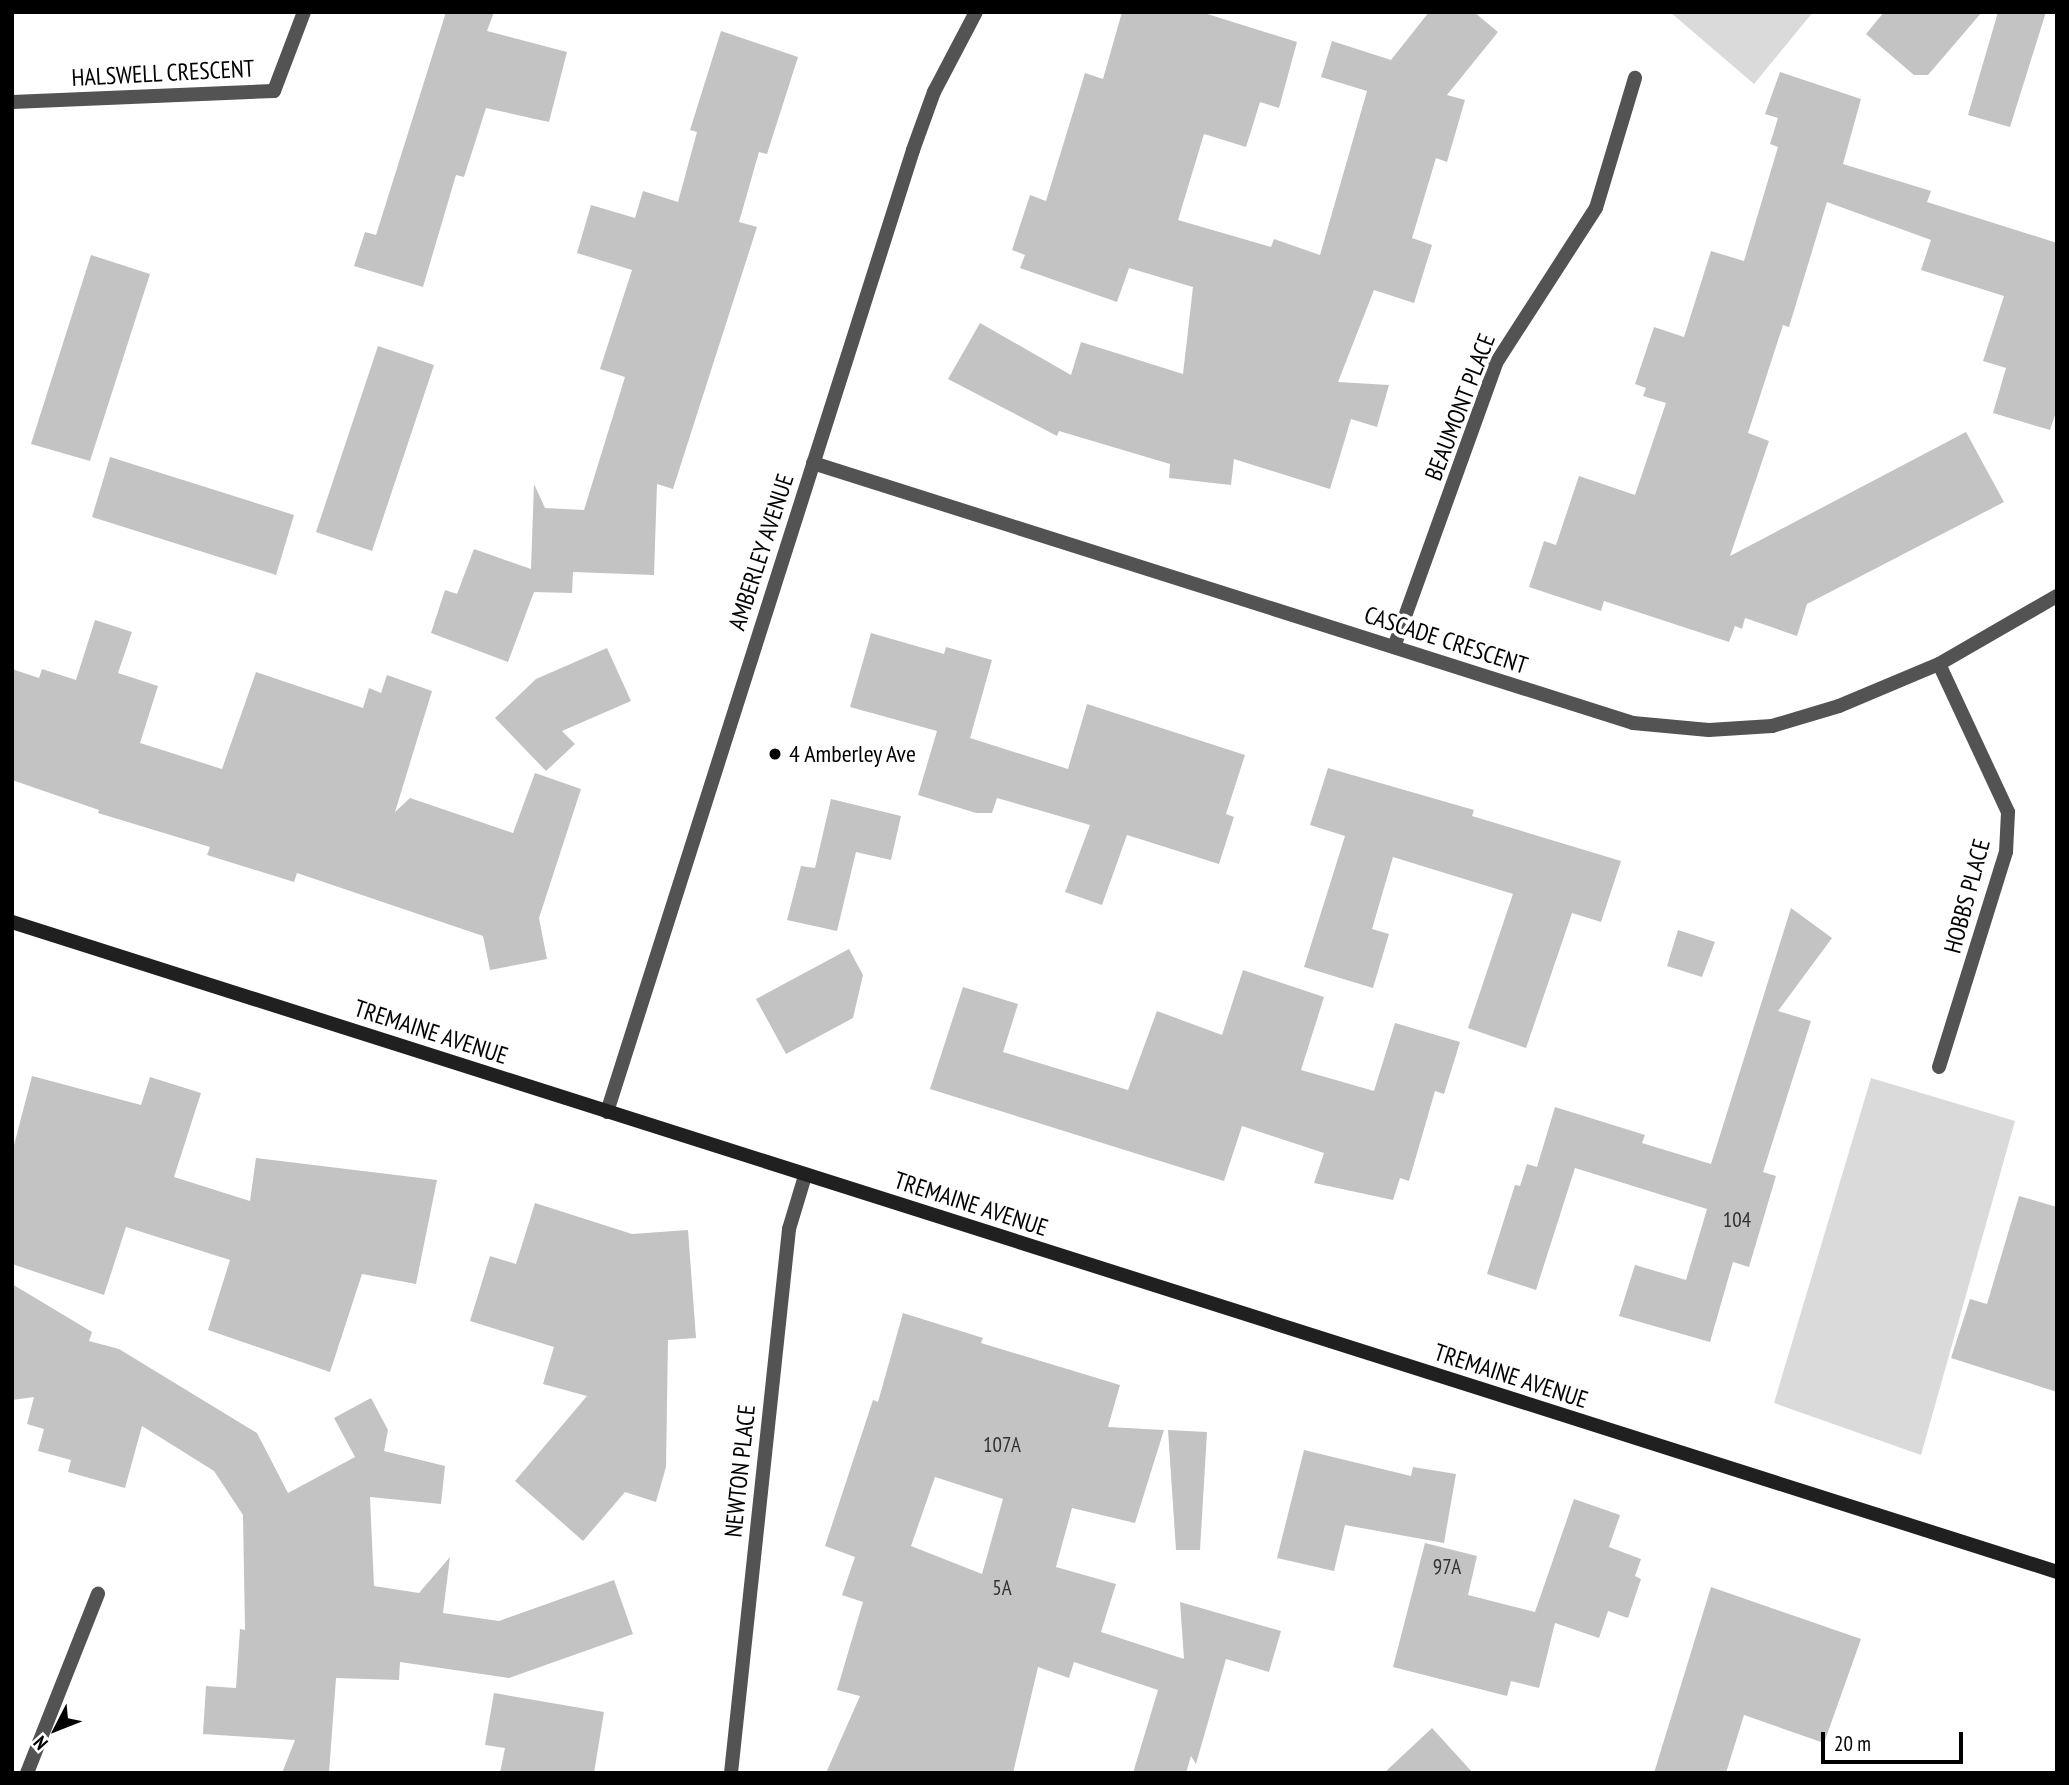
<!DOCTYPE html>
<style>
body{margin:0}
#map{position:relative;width:2069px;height:1785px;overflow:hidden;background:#fff;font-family:"PT Sans Narrow",sans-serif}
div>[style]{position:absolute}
.green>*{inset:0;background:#dadada}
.building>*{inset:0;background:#c3c3c3}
.minor>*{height:14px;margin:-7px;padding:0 7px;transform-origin:7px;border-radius:7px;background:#535353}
.tertiary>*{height:14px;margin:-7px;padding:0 7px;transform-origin:7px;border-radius:7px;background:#535353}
.secondary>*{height:14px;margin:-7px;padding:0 7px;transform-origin:7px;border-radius:7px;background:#202020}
.dots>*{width:19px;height:19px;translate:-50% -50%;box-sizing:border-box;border:4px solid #fff;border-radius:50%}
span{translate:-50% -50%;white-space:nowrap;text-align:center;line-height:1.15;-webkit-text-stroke:7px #fff;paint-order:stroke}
.number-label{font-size:21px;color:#313131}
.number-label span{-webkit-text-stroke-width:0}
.street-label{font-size:24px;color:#000}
.poi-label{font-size:24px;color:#000}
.left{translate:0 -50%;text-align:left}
.frame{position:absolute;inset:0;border:14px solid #000;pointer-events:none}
.north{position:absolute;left:21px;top:1694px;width:70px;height:70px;-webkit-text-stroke:5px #fff;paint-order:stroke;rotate:228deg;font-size:19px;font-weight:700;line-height:28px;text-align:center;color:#000}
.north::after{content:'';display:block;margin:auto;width:24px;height:32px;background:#000;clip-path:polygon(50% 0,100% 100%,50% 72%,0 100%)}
.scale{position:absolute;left:1821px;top:1732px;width:142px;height:32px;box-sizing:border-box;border:4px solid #000;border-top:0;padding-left:9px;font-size:21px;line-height:24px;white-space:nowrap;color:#000;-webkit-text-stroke:5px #fff;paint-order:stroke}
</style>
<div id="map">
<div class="green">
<div style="clip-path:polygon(1670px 12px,1813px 12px,1754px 84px)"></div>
<div style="clip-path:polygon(1871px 1078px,2015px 1121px,1921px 1455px,1774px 1403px)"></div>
</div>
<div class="building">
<div style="clip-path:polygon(446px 12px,494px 12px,487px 31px,567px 52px,549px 122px,486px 108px,464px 177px,456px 175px,423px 287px,354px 266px,365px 232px,376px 235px)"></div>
<div style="clip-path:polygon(1122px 12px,1201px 12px,1297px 42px,1279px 108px,1260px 102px,1246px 147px,1204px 134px,1178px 220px,1271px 247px,1274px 239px,1320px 255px,1367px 91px,1321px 77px,1332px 41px,1391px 60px,1429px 12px,1474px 12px,1498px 32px,1447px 95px,1465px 100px,1447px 162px,1436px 158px,1412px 238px,1432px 245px,1414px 303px,1374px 290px,1338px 382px,1389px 385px,1377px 427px,1351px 419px,1330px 489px,1234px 459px,1231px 485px,1169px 478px,1170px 464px,1059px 431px,1057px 436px,948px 379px,980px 323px,1071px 375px,1081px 342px,1183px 374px,1193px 287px,1129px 268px,1117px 302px,1020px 268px,1025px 255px,1012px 250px,1030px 195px,1046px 201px,1085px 73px,1103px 79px)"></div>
<div style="clip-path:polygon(1884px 12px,1982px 12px,1928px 75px,1914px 75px,1866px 34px)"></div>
<div style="clip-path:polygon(1998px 12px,2046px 12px,2010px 127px,1968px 115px)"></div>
<div style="clip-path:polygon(721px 31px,798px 57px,767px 154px,759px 152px,739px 222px,757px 227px,673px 489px,657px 484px,654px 575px,573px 572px,572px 593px,534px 592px,508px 662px,431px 633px,445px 590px,457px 594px,474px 549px,531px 569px,534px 484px,545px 508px,584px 510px,625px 377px,600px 369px,632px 270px,577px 253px,591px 205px,635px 218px,643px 191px,678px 202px,697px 132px,690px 130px)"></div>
<div style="clip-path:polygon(1780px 72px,1861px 99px,1843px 164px,1931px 191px,1927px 202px,2057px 243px,2057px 409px,2050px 430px,1993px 413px,2006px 368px,1983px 361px,2004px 296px,1921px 270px,1931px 240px,1827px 202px,1789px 327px,1783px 325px,1748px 433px,1769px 441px,1730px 556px,1966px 432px,2004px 502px,1807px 604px,1797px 636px,1745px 618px,1742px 629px,1735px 626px,1729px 642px,1604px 601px,1601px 611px,1529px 587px,1544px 541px,1556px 545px,1579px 476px,1635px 495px,1666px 403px,1643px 396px,1646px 388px,1635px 384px,1654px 327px,1684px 337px,1711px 251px,1744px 261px,1778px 147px,1770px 144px,1778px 118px,1765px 114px)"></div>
<div style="clip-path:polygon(91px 255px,150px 274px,90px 461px,31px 444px)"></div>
<div style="clip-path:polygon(378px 346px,434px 365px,372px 551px,316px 532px)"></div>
<div style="clip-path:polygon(110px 457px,294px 515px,276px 575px,92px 517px)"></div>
<div style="clip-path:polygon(95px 620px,132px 632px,118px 673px,158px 686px,140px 743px,222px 769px,256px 672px,363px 708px,369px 688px,381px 693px,387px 675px,432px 691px,395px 812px,410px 798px,513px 833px,535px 773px,581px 789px,539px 918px,547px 959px,490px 970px,483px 936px,297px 873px,294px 882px,207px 855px,210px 847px,98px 813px,99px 810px,12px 780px,12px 669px,39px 678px,42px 669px,76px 680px)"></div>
<div style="clip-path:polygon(871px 633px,944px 654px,946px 647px,992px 660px,970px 738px,1068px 769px,1087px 704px,1245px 755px,1226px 814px,1234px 817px,1219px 864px,1127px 835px,1102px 905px,1065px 892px,1090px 825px,997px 798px,992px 813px,976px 813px,918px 795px,937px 731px,850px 707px)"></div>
<div style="clip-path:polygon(607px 648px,631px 701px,562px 731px,575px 744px,546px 771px,495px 718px,536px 679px)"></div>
<div style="clip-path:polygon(1328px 768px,1474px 810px,1472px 816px,1621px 861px,1601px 922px,1572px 913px,1526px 1048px,1468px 1028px,1513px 894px,1393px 857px,1372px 929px,1389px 934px,1373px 988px,1304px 967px,1345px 836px,1310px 825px)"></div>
<div style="clip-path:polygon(831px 799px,901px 816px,891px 860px,856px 852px,837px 931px,787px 920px,801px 866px,815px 868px)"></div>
<div style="clip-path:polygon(1791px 908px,1832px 938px,1778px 1011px,1811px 1021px,1763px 1172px,1776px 1176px,1749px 1267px,1733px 1262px,1710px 1342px,1619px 1316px,1635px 1265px,1686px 1280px,1707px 1209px,1575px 1168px,1536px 1290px,1487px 1274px,1515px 1185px,1520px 1186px,1527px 1164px,1537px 1167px,1555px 1107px,1645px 1135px,1642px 1143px,1711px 1164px)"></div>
<div style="clip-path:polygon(1678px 930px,1715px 942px,1702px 977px,1667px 966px)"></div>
<div style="clip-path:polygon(849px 949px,863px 975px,853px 1018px,786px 1054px,756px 999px)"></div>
<div style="clip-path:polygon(1243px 970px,1324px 997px,1301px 1070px,1374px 1091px,1395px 1023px,1460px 1042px,1444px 1094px,1435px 1091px,1409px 1181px,1400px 1178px,1393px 1200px,1314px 1183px,1324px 1153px,1242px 1126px,1224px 1181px,930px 1089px,963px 987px,1018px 1004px,1003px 1052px,1128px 1090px,1157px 1011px,1222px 1035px)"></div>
<div style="clip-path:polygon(32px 1076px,141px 1105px,150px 1077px,201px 1093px,174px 1177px,250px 1201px,256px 1158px,437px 1180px,416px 1284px,362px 1274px,330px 1372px,208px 1330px,230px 1260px,126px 1227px,104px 1295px,12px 1264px,12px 1153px)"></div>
<div style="clip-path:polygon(2019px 1196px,2057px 1207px,2057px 1392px,1951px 1358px,1970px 1299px,1987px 1304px)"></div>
<div style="clip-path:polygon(535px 1203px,632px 1234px,688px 1230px,696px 1338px,668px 1340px,666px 1467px,656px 1502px,625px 1492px,583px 1541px,515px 1481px,587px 1396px,543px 1384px,554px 1347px,470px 1321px,490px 1256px,516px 1264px)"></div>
<div style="clip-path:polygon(12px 1284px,92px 1332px,89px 1341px,119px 1349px,257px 1433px,288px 1493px,355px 1457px,334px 1418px,371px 1398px,388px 1430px,384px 1451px,445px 1466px,441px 1504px,370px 1497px,374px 1586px,419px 1593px,450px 1557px,443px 1613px,499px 1621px,614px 1580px,633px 1634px,509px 1678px,400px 1662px,399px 1680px,336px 1678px,329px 1773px,282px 1773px,295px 1740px,203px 1734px,206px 1686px,236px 1688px,240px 1629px,245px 1630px,243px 1515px,214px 1471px,142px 1426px,125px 1488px,68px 1472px,71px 1460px,38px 1451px,44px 1429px,27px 1424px,34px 1397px,12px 1400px)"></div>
<div style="clip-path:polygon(evenodd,903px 1313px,983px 1338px,981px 1343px,1120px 1385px,1108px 1427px,1164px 1430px,1135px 1523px,1072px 1508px,1056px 1567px,1116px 1584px,1101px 1632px,1184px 1659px,1180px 1602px,1281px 1631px,1269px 1672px,1226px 1659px,1196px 1764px,1191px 1756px,1186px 1773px,1133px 1773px,1158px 1690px,1074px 1662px,1069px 1678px,1038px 1667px,1013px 1773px,826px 1773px,860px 1696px,837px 1690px,863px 1602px,842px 1595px,855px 1557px,825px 1546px,873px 1400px,878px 1402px,903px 1313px,935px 1477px,1003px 1499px,982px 1574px,911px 1546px,935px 1477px)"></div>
<div style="clip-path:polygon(1168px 1430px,1207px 1432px,1200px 1550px,1176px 1550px)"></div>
<div style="clip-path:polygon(1304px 1450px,1411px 1476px,1413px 1467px,1456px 1474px,1444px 1543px,1345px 1525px,1334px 1571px,1277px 1558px)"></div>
<div style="clip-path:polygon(1574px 1499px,1620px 1515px,1609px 1547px,1641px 1559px,1635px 1576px,1641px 1579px,1628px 1618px,1608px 1611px,1599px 1638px,1555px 1623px,1539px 1688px,1511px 1681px,1507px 1696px,1393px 1667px,1425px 1543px,1477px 1556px,1468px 1595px,1535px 1612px)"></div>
<div style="clip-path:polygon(1711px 1587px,1861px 1639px,1824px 1743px,1744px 1715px,1726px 1773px,1654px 1773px)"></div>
<div style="clip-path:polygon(494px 1693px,604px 1712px,594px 1773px,500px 1773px,505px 1748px,485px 1745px)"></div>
<div style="clip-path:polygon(1432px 1728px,1473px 1773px,1384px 1773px)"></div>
</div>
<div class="minor">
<div style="left:12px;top:102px;width:262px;rotate:-2.4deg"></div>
<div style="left:274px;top:91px;width:85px;rotate:-69.2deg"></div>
<div style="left:813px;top:463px;width:860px;rotate:17.59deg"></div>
<div style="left:1633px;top:723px;width:76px;rotate:5.3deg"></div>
<div style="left:1709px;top:730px;width:63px;rotate:-3.6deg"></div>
<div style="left:1772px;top:726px;width:70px;rotate:-16.6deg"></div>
<div style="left:1839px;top:706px;width:108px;rotate:-22.8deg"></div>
<div style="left:1939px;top:664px;width:136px;rotate:-30deg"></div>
<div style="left:1394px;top:647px;width:302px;rotate:-70.2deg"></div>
<div style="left:1496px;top:363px;width:184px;rotate:-57.2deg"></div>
<div style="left:1596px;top:208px;width:136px;rotate:-73.3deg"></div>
<div style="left:1939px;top:1067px;width:225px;rotate:-72.7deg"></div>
<div style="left:2006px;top:852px;width:40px;rotate:-87.1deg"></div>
<div style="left:2008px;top:812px;width:163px;rotate:-115deg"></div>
<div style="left:27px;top:1773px;width:193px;rotate:-68.4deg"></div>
<div style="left:731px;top:1773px;width:547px;rotate:-83.91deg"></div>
<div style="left:789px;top:1229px;width:55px;rotate:-73.2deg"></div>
</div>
<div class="tertiary">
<div style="left:607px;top:1112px;width:1009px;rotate:-72.35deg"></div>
<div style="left:913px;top:150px;width:62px;rotate:-70.1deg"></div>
<div style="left:934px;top:92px;width:90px;rotate:-62.3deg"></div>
</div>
<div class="secondary">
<div style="left:12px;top:922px;width:2146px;rotate:17.63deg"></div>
</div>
<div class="dots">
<div style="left:775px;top:754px;background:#000"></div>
</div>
<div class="number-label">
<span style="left:1737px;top:1220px">104</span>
<span style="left:1002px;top:1445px">107A</span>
<span style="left:1447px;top:1567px">97A</span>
<span style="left:1002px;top:1588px">5A</span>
</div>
<div class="street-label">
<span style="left:163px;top:73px;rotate:-3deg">HALSWELL CRESCENT</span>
<span style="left:1460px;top:407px;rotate:-69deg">BEAUMONT PLACE</span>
<span style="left:761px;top:552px;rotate:-72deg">AMBERLEY AVENUE</span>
<span style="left:1446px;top:640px;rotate:18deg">CASCADE CRESCENT</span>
<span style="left:1967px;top:896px;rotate:-75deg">HOBBS PLACE</span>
<span style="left:431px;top:1032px;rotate:18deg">TREMAINE AVENUE</span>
<span style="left:971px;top:1204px;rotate:18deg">TREMAINE AVENUE</span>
<span style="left:1511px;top:1376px;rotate:18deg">TREMAINE AVENUE</span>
<span style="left:740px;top:1471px;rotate:-84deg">NEWTON PLACE</span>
</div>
<div class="poi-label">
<span class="left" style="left:789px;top:754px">4 Amberley Ave</span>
</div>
<div class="frame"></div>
<div class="north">N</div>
<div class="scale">20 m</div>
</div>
